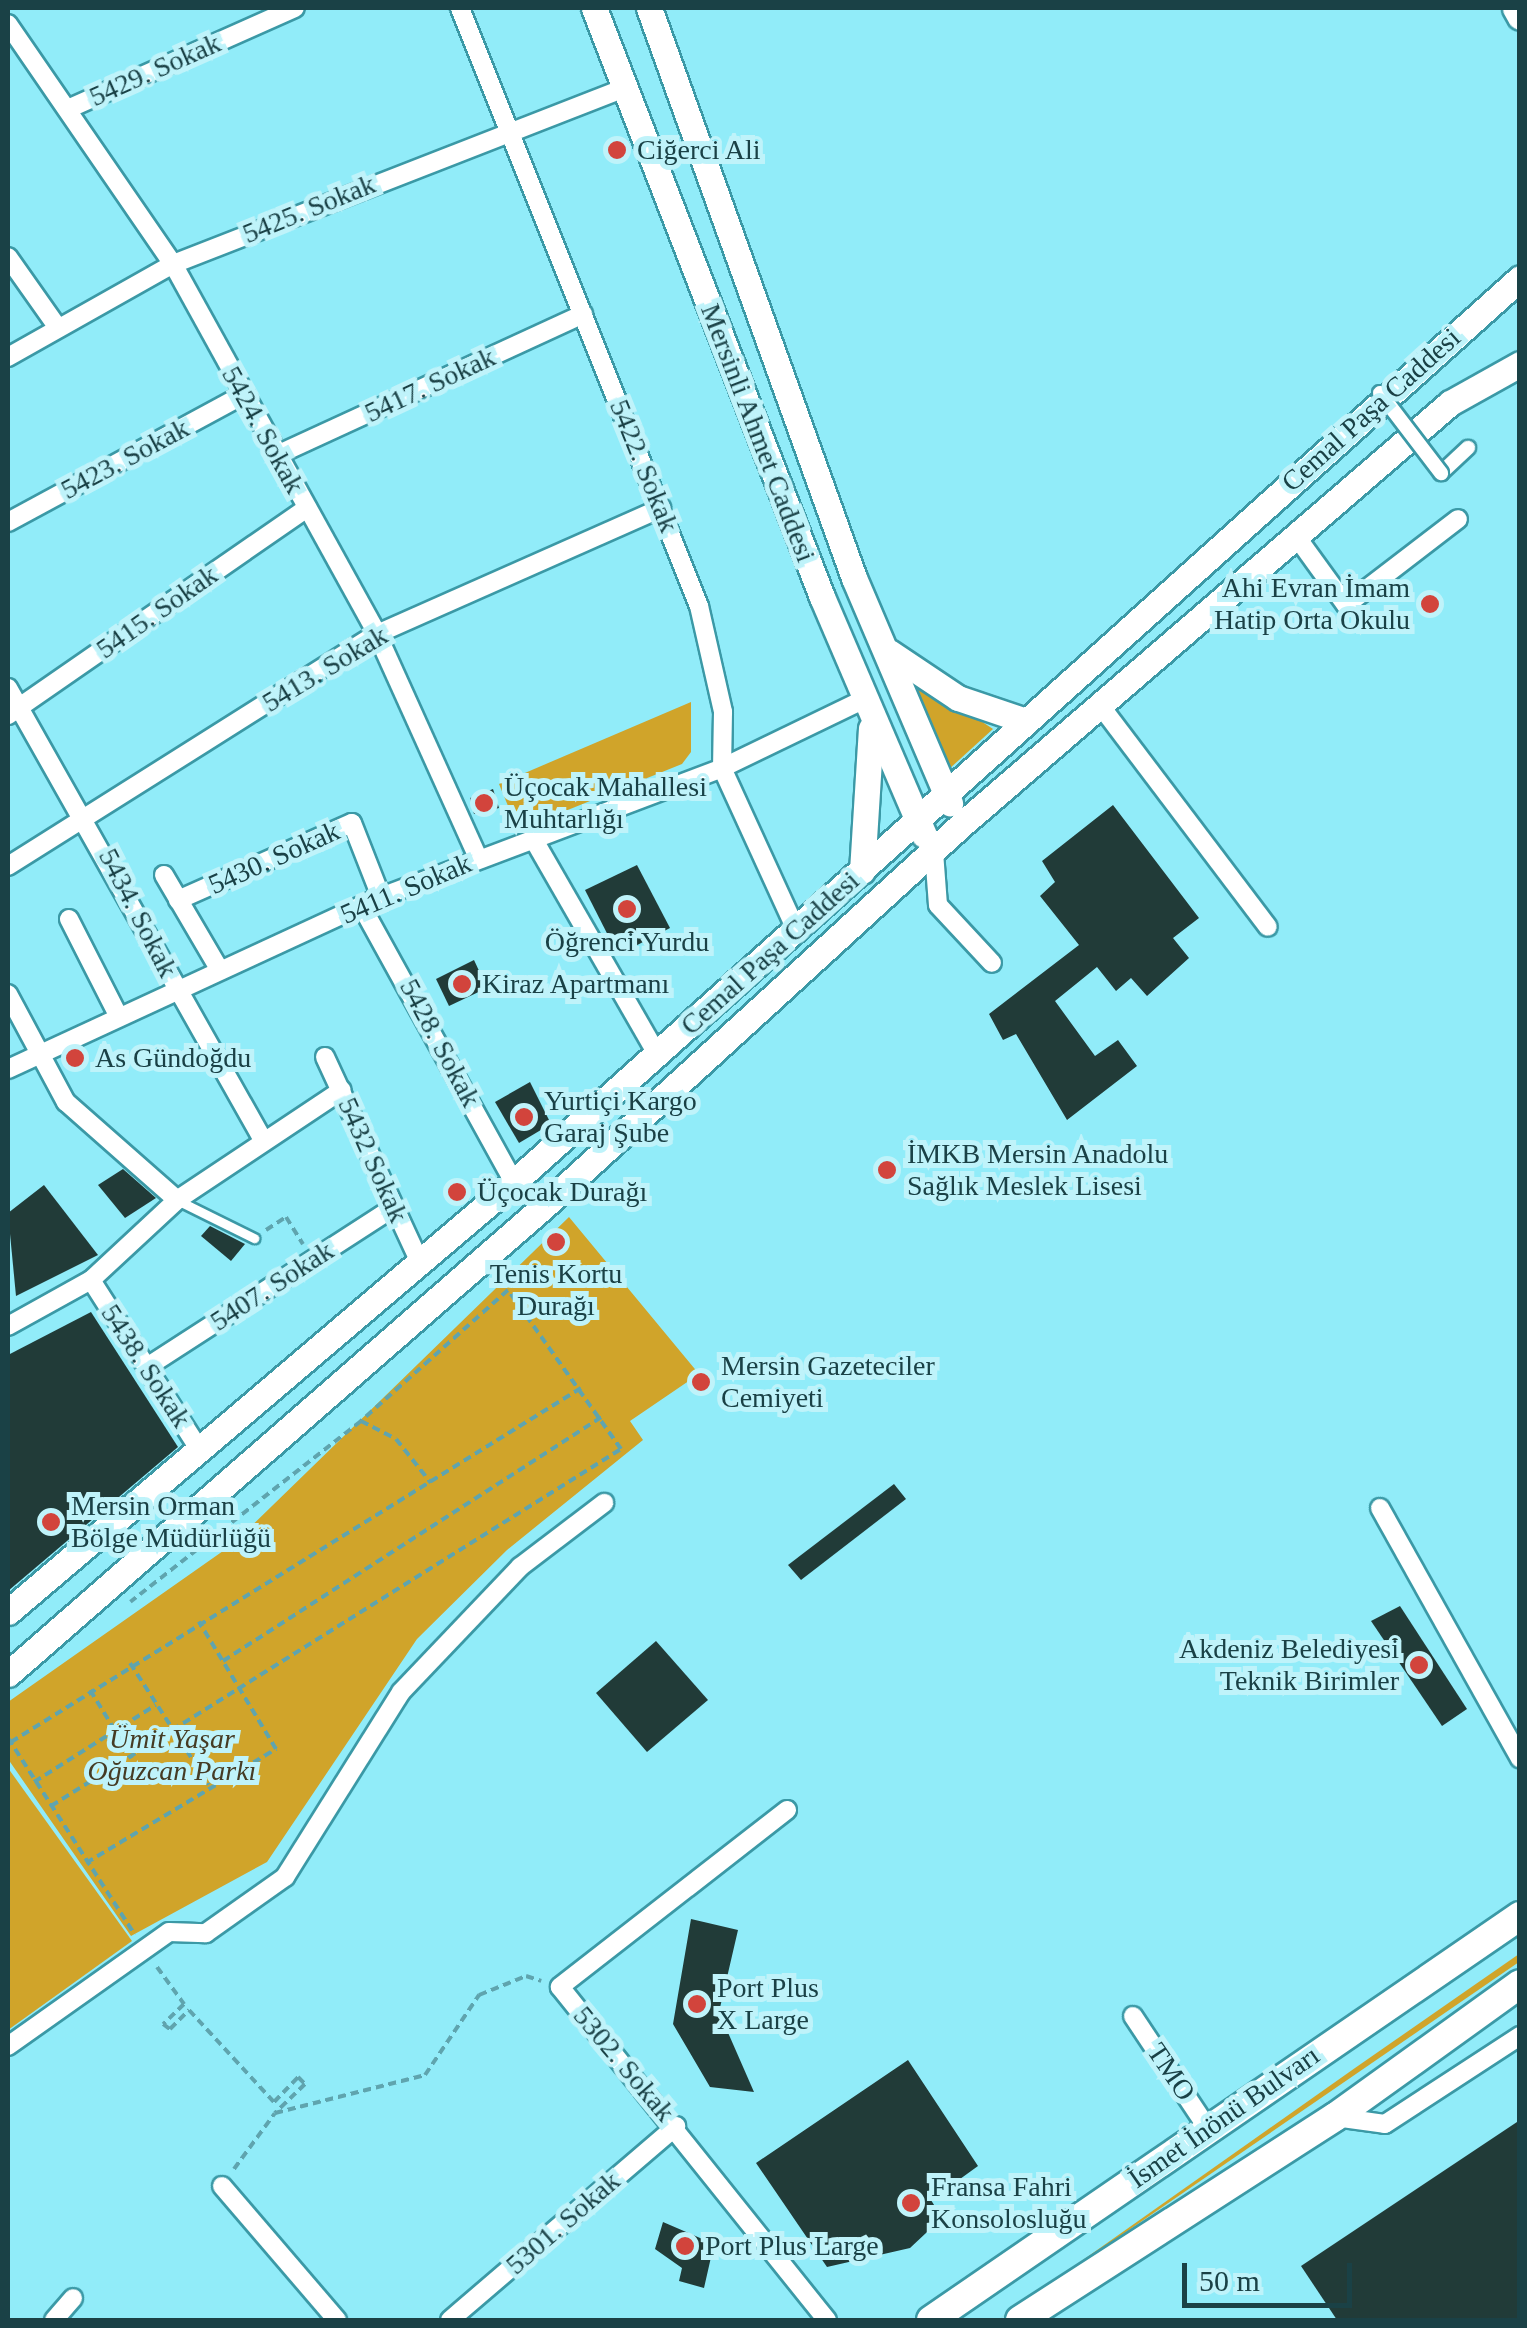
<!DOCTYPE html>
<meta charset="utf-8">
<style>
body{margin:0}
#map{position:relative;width:1527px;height:2328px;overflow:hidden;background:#91ecf9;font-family:"Times New Roman",serif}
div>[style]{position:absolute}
.green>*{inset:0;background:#d0a42a}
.building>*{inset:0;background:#213b38}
.path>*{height:4px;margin-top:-2px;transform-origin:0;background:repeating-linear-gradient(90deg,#5fa4ae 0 8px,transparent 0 13px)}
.roads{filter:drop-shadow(2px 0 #3b99a6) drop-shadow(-2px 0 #3b99a6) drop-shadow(0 2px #3b99a6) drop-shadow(0 -2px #3b99a6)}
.service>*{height:9px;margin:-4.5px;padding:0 4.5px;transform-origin:4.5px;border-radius:4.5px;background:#fff}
.pedestrian>*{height:14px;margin:-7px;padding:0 7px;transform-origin:7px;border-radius:7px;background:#fff}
.minor>*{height:18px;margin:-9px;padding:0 9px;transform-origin:9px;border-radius:9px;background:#fff}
.secondary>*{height:25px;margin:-12.5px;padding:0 12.5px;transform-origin:12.5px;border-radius:12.5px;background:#fff}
.primary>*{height:28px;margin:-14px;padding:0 14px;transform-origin:14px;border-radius:14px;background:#fff}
.bridges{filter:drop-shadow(2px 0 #3b99a6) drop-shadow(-2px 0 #3b99a6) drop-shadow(0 2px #3b99a6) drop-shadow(0 -2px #3b99a6)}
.pedestrian-bridge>*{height:14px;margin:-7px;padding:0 7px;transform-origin:7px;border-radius:7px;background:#fff}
.dots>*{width:28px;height:28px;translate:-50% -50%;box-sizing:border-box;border:5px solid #bff3fa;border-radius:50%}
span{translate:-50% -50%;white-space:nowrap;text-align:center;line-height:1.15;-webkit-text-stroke:10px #bff3fa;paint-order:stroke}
.street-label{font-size:28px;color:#1a4146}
.poi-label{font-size:28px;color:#1a4146}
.left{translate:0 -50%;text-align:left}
.right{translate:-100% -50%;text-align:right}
.park-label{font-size:28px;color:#453b24;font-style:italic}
.frame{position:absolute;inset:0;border:10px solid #1a4146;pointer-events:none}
.scale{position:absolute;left:1182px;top:2263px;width:170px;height:45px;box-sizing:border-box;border:5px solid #1a4146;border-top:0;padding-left:12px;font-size:30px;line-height:35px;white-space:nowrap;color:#1a4146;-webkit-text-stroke:8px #bff3fa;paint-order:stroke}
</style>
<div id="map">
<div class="green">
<div style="clip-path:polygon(907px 672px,993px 729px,948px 770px)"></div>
<div style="clip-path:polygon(691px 702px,691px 752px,682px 764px,518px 830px,499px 784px)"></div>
<div style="clip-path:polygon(569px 1217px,699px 1374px,630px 1421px,643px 1440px,507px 1550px,417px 1639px,267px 1862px,131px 1936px,8px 1759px,8px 1702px,233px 1544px)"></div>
<div style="clip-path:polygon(8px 1768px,132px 1941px,8px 2030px)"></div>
<div style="clip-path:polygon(1519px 1954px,1519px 1962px,998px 2320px,1355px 2068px)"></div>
</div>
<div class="building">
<div style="clip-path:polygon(493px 789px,499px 808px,474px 814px,470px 798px)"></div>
<div style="clip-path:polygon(1113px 805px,1199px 918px,1173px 938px,1189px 958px,1147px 996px,1131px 978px,1116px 991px,1097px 967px,1055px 1001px,1095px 1056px,1118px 1040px,1137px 1066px,1067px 1120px,1016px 1034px,1003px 1040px,989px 1014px,1079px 945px,1040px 896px,1055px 882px,1042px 861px)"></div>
<div style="clip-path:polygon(637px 865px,670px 928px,618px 955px,585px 890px)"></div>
<div style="clip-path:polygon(474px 960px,487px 988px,449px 1006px,436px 979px)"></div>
<div style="clip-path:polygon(530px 1082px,551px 1124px,519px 1143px,495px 1102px)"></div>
<div style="clip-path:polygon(123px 1169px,156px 1198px,125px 1218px,98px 1185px)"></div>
<div style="clip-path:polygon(44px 1185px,98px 1255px,16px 1296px,8px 1213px)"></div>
<div style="clip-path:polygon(210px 1226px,245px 1244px,231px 1261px,201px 1236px)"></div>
<div style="clip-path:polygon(91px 1312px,178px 1447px,8px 1591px,8px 1355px)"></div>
<div style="clip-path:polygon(894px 1484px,906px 1499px,801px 1580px,788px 1565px)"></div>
<div style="clip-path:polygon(1400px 1606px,1467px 1709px,1442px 1726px,1371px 1621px)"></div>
<div style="clip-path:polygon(656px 1641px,708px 1700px,647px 1752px,596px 1693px)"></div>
<div style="clip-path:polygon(691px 1919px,738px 1930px,719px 2012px,754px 2092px,710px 2087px,673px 2024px)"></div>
<div style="clip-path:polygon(908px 2060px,978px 2166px,931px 2200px,942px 2218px,910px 2248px,827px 2267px,756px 2163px)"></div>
<div style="clip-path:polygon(1520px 2120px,1520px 2320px,1337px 2320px,1301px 2266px)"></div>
<div style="clip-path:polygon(663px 2222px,714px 2244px,704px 2288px,679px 2281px,682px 2268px,655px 2249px)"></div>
</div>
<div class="path">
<div style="left:266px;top:1230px;width:24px;rotate:-33deg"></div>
<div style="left:286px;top:1217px;width:32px;rotate:58deg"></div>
<div style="left:361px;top:1421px;width:39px;rotate:27deg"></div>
<div style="left:396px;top:1439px;width:56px;rotate:51.5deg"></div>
<div style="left:223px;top:1661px;width:451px;rotate:-32.8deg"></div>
<div style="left:130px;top:1663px;width:145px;rotate:57.1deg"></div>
<div style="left:90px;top:1690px;width:80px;rotate:58.3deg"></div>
<div style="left:8px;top:1738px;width:234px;rotate:57.2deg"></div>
<div style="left:11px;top:1742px;width:671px;rotate:-31.84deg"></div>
<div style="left:34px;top:1782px;width:144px;rotate:-32.3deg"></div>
<div style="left:51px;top:1806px;width:673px;rotate:-32.06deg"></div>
<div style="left:621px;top:1449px;width:195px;rotate:-125.4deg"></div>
<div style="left:508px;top:1290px;width:197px;rotate:138.3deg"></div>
<div style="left:361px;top:1421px;width:293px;rotate:141.9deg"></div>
<div style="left:86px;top:1863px;width:222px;rotate:-31deg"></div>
<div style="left:276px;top:1749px;width:149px;rotate:-121.2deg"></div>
<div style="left:157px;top:1967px;width:46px;rotate:53.9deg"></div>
<div style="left:184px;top:2004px;width:29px;rotate:136deg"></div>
<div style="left:163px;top:2024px;width:9px;rotate:36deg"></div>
<div style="left:170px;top:2029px;width:27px;rotate:-45deg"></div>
<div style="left:189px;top:2010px;width:125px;rotate:47.3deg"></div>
<div style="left:274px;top:2102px;width:35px;rotate:-46deg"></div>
<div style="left:298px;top:2077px;width:10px;rotate:45deg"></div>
<div style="left:305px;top:2084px;width:42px;rotate:136deg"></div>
<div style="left:234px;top:2169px;width:69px;rotate:-53.8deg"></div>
<div style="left:275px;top:2113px;width:155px;rotate:-14.2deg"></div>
<div style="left:425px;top:2075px;width:97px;rotate:-56deg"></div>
<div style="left:479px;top:1995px;width:51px;rotate:-22deg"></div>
<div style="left:526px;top:1976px;width:16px;rotate:18deg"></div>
</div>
<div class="roads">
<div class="service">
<div style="left:179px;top:1201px;width:84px;rotate:26.3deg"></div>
</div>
<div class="pedestrian">
<div style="left:1441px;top:473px;width:37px;rotate:-43deg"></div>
</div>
<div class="minor">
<div style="left:460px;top:8px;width:644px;rotate:68.22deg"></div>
<div style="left:699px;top:606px;width:109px;rotate:77.2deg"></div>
<div style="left:723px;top:712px;width:56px;rotate:91deg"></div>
<div style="left:722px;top:768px;width:178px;rotate:65.4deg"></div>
<div style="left:8px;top:24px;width:291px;rotate:55.5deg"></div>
<div style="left:173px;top:264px;width:423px;rotate:61.1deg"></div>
<div style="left:377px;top:634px;width:246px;rotate:65.7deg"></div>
<div style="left:70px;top:108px;width:246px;rotate:-24deg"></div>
<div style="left:8px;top:257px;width:87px;rotate:54.8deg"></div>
<div style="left:8px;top:357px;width:189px;rotate:-29.4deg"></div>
<div style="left:173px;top:264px;width:483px;rotate:-21.3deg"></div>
<div style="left:277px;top:455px;width:337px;rotate:-24.7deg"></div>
<div style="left:8px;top:522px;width:267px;rotate:-28.4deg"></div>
<div style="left:1296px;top:536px;width:85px;rotate:54.1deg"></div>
<div style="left:1346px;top:605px;width:141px;rotate:-37.5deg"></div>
<div style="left:8px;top:688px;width:519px;rotate:60.57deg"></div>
<div style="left:1100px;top:705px;width:278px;rotate:52.9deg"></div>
<div style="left:8px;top:715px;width:364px;rotate:-34.7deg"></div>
<div style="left:534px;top:840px;width:247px;rotate:60.1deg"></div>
<div style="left:934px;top:852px;width:53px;rotate:85.7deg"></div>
<div style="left:938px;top:905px;width:79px;rotate:47deg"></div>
<div style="left:8px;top:866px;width:436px;rotate:-32.2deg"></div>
<div style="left:377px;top:634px;width:311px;rotate:-23.9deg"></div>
<div style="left:164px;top:875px;width:107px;rotate:59.6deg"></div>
<div style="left:178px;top:900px;width:190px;rotate:-23.9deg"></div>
<div style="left:352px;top:823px;width:79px;rotate:68.6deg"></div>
<div style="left:362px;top:907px;width:314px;rotate:61.1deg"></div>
<div style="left:69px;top:919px;width:108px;rotate:63deg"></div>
<div style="left:8px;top:994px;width:123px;rotate:61.8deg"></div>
<div style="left:66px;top:1102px;width:148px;rotate:41.4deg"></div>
<div style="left:325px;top:1057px;width:227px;rotate:65.2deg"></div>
<div style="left:8px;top:1069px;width:411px;rotate:-24.8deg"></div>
<div style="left:381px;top:897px;width:365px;rotate:-20.7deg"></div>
<div style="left:722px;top:768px;width:159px;rotate:-25.8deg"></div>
<div style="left:91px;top:1280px;width:204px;rotate:57.4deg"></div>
<div style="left:8px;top:1326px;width:95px;rotate:-29deg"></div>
<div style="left:91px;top:1280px;width:117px;rotate:-42.9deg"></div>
<div style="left:177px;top:1200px;width:198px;rotate:-33.7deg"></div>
<div style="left:150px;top:1365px;width:291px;rotate:-32.9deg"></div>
<div style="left:1380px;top:1508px;width:287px;rotate:60.8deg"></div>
<div style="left:787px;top:1810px;width:288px;rotate:142.1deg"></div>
<div style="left:560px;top:1987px;width:427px;rotate:51.3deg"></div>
<div style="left:1133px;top:2016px;width:136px;rotate:56.4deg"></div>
<div style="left:8px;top:2046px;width:197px;rotate:-35.3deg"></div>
<div style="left:169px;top:1932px;width:37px;rotate:2deg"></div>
<div style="left:206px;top:1933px;width:97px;rotate:-35.3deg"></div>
<div style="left:285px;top:1877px;width:218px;rotate:-57.9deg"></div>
<div style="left:401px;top:1692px;width:173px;rotate:-46.4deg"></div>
<div style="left:520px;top:1567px;width:106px;rotate:-37.3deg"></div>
<div style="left:1335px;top:2117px;width:50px;rotate:8deg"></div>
<div style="left:1385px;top:2124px;width:161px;rotate:-33.1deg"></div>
<div style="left:222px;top:2186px;width:177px;rotate:49.4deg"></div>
<div style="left:54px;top:2320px;width:29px;rotate:-49deg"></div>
<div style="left:450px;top:2320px;width:298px;rotate:-40.6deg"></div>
</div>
<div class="secondary">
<div style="left:594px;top:8px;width:632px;rotate:68.84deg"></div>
<div style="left:822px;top:597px;width:259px;rotate:66.8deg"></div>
<div style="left:649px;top:8px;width:606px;rotate:70.22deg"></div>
<div style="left:854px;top:578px;width:245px;rotate:66.9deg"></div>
<div style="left:1515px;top:8px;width:10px;rotate:61deg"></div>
<div style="left:889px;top:652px;width:83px;rotate:33.7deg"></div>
<div style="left:958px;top:698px;width:72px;rotate:18.7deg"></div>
<div style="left:862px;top:871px;width:143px;rotate:-86.4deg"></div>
<div style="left:8px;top:1612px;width:664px;rotate:-40.36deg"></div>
<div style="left:514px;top:1182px;width:1352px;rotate:-41.94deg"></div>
<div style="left:8px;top:1674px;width:710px;rotate:-41.12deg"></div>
<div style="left:543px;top:1207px;width:566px;rotate:-42.42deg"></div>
<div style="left:961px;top:825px;width:646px;rotate:-40.79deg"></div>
<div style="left:1450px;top:403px;width:80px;rotate:-29.1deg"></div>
</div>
<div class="primary">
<div style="left:931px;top:2320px;width:714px;rotate:-34.45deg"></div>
<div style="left:1020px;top:2320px;width:375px;rotate:-32.8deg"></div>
<div style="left:1335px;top:2117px;width:228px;rotate:-35.7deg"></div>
</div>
</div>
<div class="bridges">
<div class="pedestrian-bridge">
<div style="left:1380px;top:393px;width:101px;rotate:52.7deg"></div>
</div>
</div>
<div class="dots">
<div style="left:617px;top:150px;background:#d2443c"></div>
<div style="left:1430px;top:604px;background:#d2443c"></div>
<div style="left:484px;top:803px;background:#d2443c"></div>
<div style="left:627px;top:909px;background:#d2443c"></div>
<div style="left:462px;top:984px;background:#d2443c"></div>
<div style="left:75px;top:1058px;background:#d2443c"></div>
<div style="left:524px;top:1117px;background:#d2443c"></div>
<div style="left:887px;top:1170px;background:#d2443c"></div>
<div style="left:457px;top:1192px;background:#d2443c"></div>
<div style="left:556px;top:1242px;background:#d2443c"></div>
<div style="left:701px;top:1382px;background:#d2443c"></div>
<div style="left:51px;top:1522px;background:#d2443c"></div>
<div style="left:1419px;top:1665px;background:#d2443c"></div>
<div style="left:697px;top:2004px;background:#d2443c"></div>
<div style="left:911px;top:2203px;background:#d2443c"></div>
<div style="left:685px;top:2246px;background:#d2443c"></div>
</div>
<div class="street-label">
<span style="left:155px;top:70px;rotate:-24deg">5429. Sokak</span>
<span style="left:309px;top:209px;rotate:-22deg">5425. Sokak</span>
<span style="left:430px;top:385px;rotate:-25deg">5417. Sokak</span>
<span style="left:1371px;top:410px;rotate:-42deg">Cemal Paşa Caddesi</span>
<span style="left:263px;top:430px;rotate:61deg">5424. Sokak</span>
<span style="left:758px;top:433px;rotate:69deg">Mersinli Ahmet Caddesi</span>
<span style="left:125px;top:459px;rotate:-28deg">5423. Sokak</span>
<span style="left:644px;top:466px;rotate:68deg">5422. Sokak</span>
<span style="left:157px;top:612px;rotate:-35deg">5415. Sokak</span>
<span style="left:325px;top:669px;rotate:-31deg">5413. Sokak</span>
<span style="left:274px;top:858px;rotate:-24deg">5430. Sokak</span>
<span style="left:406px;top:889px;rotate:-23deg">5411. Sokak</span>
<span style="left:138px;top:913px;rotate:63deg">5434. Sokak</span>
<span style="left:770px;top:953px;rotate:-42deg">Cemal Paşa Caddesi</span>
<span style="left:440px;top:1043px;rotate:62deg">5428. Sokak</span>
<span style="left:373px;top:1160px;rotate:66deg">5432 Sokak</span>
<span style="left:272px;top:1286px;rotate:-33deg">5407. Sokak</span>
<span style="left:146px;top:1366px;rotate:57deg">5438. Sokak</span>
<span style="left:624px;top:2064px;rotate:50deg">5302. Sokak</span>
<span style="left:1171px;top:2072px;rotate:56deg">TMO</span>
<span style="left:1224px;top:2117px;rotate:-35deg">İsmet İnönü Bulvarı</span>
<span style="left:563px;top:2223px;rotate:-41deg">5301. Sokak</span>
</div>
<div class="poi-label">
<span class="left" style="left:637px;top:150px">Ciğerci Ali</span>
<span class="right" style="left:1410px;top:604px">Ahi Evran İmam<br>Hatip Orta Okulu</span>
<span class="left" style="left:504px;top:803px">Üçocak Mahallesi<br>Muhtarlığı</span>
<span style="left:627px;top:942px">Öğrenci Yurdu</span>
<span class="left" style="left:482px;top:984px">Kiraz Apartmanı</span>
<span class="left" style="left:95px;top:1058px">As Gündoğdu</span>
<span class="left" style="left:544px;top:1117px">Yurtiçi Kargo<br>Garaj Şube</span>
<span class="left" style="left:907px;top:1170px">İMKB Mersin Anadolu<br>Sağlık Meslek Lisesi</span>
<span class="left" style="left:477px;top:1192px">Üçocak Durağı</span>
<span style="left:556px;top:1290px">Tenis Kortu<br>Durağı</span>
<span class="left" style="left:721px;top:1382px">Mersin Gazeteciler<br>Cemiyeti</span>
<span class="left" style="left:71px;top:1522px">Mersin Orman<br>Bölge Müdürlüğü</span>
<span class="right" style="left:1399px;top:1665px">Akdeniz Belediyesi<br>Teknik Birimler</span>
<span class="left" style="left:717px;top:2004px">Port Plus<br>X Large</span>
<span class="left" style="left:931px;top:2203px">Fransa Fahri<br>Konsolosluğu</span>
<span class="left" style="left:705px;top:2246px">Port Plus Large</span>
</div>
<div class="park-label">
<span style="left:172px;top:1755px">Ümit Yaşar<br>Oğuzcan Parkı</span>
</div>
<div class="frame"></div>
<div class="scale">50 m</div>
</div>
